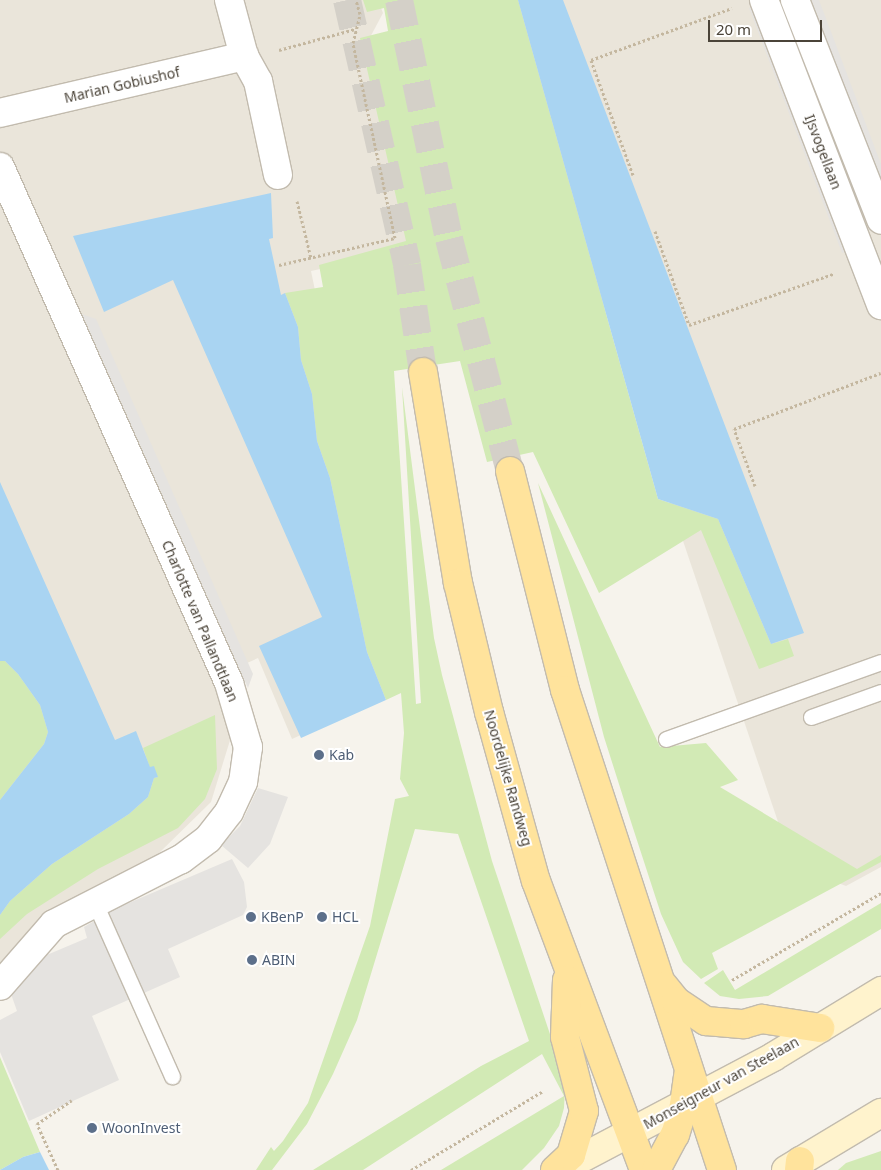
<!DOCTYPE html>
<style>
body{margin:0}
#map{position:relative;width:881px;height:1170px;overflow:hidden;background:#f6f3ec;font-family:"Noto Sans",sans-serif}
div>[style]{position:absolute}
.residential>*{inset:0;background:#eae5da}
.green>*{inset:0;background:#d2eab5}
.parking>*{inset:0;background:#e5e3e0}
.water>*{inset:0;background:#a9d4f2}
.primary-tunnel>*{height:28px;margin-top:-14px;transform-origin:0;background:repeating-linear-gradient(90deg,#d4d0c8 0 28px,transparent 0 42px)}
.path>*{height:3px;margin-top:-1.5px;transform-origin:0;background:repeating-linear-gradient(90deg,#c4b79f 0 2.5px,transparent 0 5px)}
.roads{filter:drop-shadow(1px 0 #c2bbae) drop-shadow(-1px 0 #c2bbae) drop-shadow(0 1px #c2bbae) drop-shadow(0 -1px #c2bbae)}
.service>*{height:15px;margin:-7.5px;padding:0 7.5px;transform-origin:7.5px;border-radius:7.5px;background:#fff}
.minor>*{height:28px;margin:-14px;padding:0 14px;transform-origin:14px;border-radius:14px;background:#fff}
.secondary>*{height:28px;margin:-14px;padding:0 14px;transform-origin:14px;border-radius:14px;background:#fff3cd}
.primary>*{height:28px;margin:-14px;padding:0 14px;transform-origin:14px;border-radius:14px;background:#ffe39c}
.dots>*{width:14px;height:14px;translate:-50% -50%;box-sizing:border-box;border:2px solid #fff;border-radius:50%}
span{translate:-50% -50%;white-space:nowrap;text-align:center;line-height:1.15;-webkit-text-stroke:4px #fff;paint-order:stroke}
.street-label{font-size:14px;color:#4b4439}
.service-label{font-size:14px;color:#4e5e75}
.left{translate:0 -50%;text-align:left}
.scale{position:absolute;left:708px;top:20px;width:114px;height:22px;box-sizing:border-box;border:2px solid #4b4439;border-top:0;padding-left:6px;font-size:15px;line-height:18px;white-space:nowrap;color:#4b4439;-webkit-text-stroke:4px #fff;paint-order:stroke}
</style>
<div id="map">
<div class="residential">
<div style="clip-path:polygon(0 0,378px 0,383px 13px,366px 45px,418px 248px,311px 271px,398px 691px,292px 739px,258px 658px,212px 679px,231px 737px,211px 802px,157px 855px,41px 918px,0 965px)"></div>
<div style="clip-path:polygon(500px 0,881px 0,881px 867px,846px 886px,793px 866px)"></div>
</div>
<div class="green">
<div style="clip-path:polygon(363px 0,518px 0,658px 499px,718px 519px,771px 644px,788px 639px,794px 656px,759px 669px,701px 530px,599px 593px,533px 452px,487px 462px,460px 361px,394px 371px,416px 704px,421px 703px,402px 387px,434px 638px,442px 675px,492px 861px,560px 1064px,565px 1089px,564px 1108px,559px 1126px,544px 1148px,522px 1170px,441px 1170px,564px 1096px,542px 1054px,363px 1170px,313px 1170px,481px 1066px,529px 1041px,458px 834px,415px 829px,357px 1020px,333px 1074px,307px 1124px,272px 1170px,256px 1170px,271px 1147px,274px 1151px,283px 1141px,308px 1103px,370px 926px,395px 799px,409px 796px,400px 779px,404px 733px,401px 693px,386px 700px,367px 652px,330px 478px,317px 441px,312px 394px,301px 360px,298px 327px,285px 293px,323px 287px,319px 265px,406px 241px,360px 38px,388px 31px,384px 8px,367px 12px)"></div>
<div style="clip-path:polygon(538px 483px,660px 747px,706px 743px,738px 780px,720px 787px,857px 869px,881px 855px,881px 862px,712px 953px,718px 969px,701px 979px,683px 962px,661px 914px,632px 825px,604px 737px)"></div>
<div style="clip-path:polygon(0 661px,5px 661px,18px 674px,40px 705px,48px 732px,44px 744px,0 800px)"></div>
<div style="clip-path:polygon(215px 715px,217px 769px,205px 799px,178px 828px,98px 869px,27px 914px,0 939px,0 915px,10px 901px,52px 864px,129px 814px,148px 797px,154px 778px,158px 777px,150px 768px,143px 748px)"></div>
<div style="clip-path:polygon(881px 903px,881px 929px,768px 996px,739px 999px,720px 996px,704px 983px,723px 970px,735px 990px)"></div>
<div style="clip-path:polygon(0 1057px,40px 1152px,23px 1157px,0 1170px)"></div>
<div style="clip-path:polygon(881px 1151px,881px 1170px,838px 1170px,846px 1163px)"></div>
</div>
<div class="parking">
<div style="clip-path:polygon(808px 0,819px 0,881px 164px,881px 192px)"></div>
<div style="clip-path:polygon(758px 5px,852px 250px,842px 253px,749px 8px)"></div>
<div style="clip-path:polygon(82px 314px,96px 319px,253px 674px,248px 688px)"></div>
<div style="clip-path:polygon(258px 788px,288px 797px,270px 844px,248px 868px,221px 845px,240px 826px)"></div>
<div style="clip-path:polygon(232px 859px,244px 882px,247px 907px,243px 915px,168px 949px,180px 977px,92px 1016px,119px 1080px,29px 1121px,0 1052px,0 1020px,17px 1011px,11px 994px,42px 957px,87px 938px,84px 927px,117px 908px)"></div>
</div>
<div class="water">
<div style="clip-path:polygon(518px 0,563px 0,804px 633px,771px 644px,718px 519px,658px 499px)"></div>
<div style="clip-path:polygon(271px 193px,273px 238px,269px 239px,281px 295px,285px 293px,298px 327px,301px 360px,312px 394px,317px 441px,330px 478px,367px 652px,386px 700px,301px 738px,259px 646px,322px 617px,173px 280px,104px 312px,73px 236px)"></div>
<div style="clip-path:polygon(0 482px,115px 740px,136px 731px,150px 767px,154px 766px,158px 777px,154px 778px,148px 797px,129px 814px,52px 864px,10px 901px,0 915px,0 800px,44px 744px,48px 732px,40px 705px,18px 674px,5px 661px,0 661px)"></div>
<div style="clip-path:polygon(40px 1152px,49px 1170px,0 1170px,23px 1157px)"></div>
</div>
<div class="primary-tunnel">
<div style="left:347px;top:0;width:272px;rotate:77.2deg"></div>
<div style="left:407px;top:265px;width:108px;rotate:81.5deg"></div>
<div style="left:399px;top:0;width:244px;rotate:78.2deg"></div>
<div style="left:449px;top:239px;width:240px;rotate:75.3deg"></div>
</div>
<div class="path">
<div style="left:279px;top:50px;width:79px;rotate:-15.4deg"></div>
<div style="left:633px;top:175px;width:122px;rotate:-110.1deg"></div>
<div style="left:591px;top:60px;width:150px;rotate:-20.2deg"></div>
<div style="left:297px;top:201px;width:59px;rotate:76.2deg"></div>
<div style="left:655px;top:231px;width:100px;rotate:70.1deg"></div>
<div style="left:689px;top:325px;width:153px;rotate:-19.5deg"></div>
<div style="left:279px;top:265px;width:119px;rotate:-13.1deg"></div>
<div style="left:395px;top:238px;width:199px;rotate:-102.2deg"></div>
<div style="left:353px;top:43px;width:30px;rotate:-76deg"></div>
<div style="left:360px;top:14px;width:15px;rotate:-106deg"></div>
<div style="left:755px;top:486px;width:61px;rotate:-110.2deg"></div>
<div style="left:734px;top:429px;width:157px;rotate:-20.9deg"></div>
<div style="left:732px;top:980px;width:173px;rotate:-30.3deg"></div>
<div style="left:58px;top:1170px;width:51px;rotate:-114.5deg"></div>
<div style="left:37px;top:1124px;width:42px;rotate:-34.4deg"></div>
<div style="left:411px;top:1170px;width:154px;rotate:-30.9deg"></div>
</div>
<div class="roads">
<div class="service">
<div style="left:811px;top:717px;width:74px;rotate:-19.7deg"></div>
<div style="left:666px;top:739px;width:228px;rotate:-19.7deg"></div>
<div style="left:94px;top:901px;width:192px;rotate:66deg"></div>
</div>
<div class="minor">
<div style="left:229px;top:0;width:58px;rotate:75deg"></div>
<div style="left:244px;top:56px;width:29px;rotate:61deg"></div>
<div style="left:258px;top:81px;width:96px;rotate:78deg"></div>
<div style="left:764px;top:0;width:327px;rotate:69deg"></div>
<div style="left:795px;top:0;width:236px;rotate:68.6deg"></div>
<div style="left:0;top:113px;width:251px;rotate:-13.1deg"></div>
<div style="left:0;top:167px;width:565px;rotate:66.07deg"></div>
<div style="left:229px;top:683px;width:67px;rotate:73.5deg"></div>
<div style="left:248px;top:747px;width:35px;rotate:98deg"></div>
<div style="left:243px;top:782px;width:33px;rotate:115deg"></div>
<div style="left:229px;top:812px;width:34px;rotate:128deg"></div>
<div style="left:208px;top:839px;width:34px;rotate:143deg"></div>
<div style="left:181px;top:859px;width:143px;rotate:152.9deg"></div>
<div style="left:54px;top:924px;width:82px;rotate:131.1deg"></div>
</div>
<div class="secondary">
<div style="left:559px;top:1170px;width:242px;rotate:-27.8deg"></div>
<div style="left:773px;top:1057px;width:127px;rotate:-31.4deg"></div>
<div style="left:786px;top:1170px;width:111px;rotate:-31deg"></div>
</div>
<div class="primary">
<div style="left:423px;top:372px;width:214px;rotate:80.6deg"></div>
<div style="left:458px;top:583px;width:133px;rotate:76.5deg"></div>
<div style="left:489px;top:712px;width:175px;rotate:74.5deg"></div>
<div style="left:536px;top:881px;width:309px;rotate:69.5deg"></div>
<div style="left:510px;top:471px;width:226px;rotate:75.9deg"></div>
<div style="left:565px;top:690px;width:505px;rotate:71.89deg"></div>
<div style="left:664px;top:986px;width:19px;rotate:51deg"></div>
<div style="left:676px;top:1001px;width:36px;rotate:34deg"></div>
<div style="left:706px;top:1021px;width:38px;rotate:5deg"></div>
<div style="left:744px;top:1024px;width:19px;rotate:-16deg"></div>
<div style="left:762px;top:1019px;width:59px;rotate:8.8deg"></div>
<div style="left:555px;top:1170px;width:22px;rotate:-43deg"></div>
<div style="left:571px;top:1155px;width:46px;rotate:-73.5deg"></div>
<div style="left:584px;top:1111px;width:76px;rotate:-104.4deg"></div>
<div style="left:565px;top:1037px;width:57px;rotate:-88deg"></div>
<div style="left:656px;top:1170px;width:40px;rotate:-62deg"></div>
<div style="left:675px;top:1135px;width:31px;rotate:-73deg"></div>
<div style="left:684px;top:1105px;width:30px;rotate:-82deg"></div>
<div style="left:799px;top:1170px;width:9px;rotate:-84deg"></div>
</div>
</div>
<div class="dots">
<div style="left:319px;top:755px;background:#5c6f8a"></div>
<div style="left:251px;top:917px;background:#5c6f8a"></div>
<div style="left:322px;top:917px;background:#5c6f8a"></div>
<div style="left:252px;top:960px;background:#5c6f8a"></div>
<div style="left:92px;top:1128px;background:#5c6f8a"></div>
</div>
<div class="street-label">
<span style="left:122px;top:85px;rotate:-13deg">Marian Gobiushof</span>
<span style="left:823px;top:152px;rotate:69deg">IJsvogellaan</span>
<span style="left:200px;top:621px;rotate:67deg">Charlotte van Pallandtlaan</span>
<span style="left:508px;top:778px;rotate:74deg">Noordelijke Randweg</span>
<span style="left:721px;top:1083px;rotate:-29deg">Monseigneur van Steelaan</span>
</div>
<div class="service-label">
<span class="left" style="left:329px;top:755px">Kab</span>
<span class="left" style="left:261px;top:917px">KBenP</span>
<span class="left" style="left:332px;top:917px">HCL</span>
<span class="left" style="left:262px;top:960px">ABIN</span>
<span class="left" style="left:102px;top:1128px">WoonInvest</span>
</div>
<div class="scale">20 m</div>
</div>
